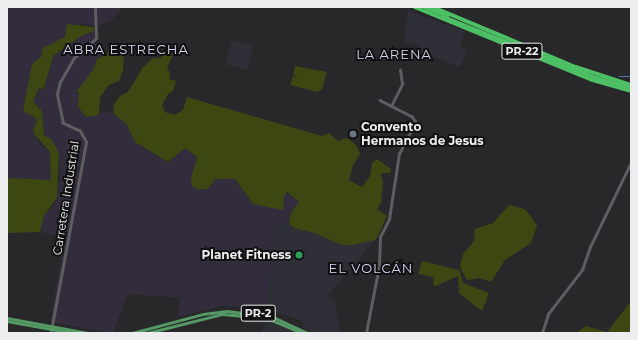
<!DOCTYPE html>
<meta charset="utf-8">
<style>
body{margin:0}
#map{position:relative;width:638px;height:340px;overflow:hidden;background:#28282b;font-family:Montserrat,sans-serif}
div>[style]{position:absolute}
.built>*{inset:0;background:#2f2f38}
.industrial>*{inset:0;background:#332c3c}
.green>*{inset:0;background:#3c4712}
.stream>*{height:1px;margin:-0.5px;padding:0 0.5px;transform-origin:0.5px;border-radius:0.5px;background:#4d79ae}
.secondary>*{height:2.5px;margin:-1.25px;padding:0 1.25px;transform-origin:1.25px;border-radius:1.25px;background:#5e5e62}
.primary>*{height:3px;margin:-1.5px;padding:0 1.5px;transform-origin:1.5px;border-radius:1.5px;background:#549863}
.highway>*{height:3.5px;margin:-1.75px;padding:0 1.75px;transform-origin:1.75px;border-radius:1.75px;background:#4dbf64}
.dots>*{width:11px;height:11px;translate:-50% -50%;box-sizing:border-box;border:2px solid #111112;border-radius:50%}
span{translate:-50% -50%;white-space:nowrap;text-align:center;line-height:1.15;-webkit-text-stroke:4px #111112;paint-order:stroke}
.shield-label span{padding:1px 3px;background:#111112;border:1px solid;border-radius:3px;-webkit-text-stroke-width:0}
.shield-label{font-size:11px;color:#ededef;font-weight:700}
.poi-label{font-size:12px;color:#ededef;font-weight:700}
.left{translate:0 -50%;text-align:left}
.right{translate:-100% -50%;text-align:right}
.street-label{font-size:12px;color:#ededef}
.neighbourhood-label{font-size:13px;color:#d3d6f3;letter-spacing:1px}
.frame{position:absolute;inset:0;border:8px solid #ededef;pointer-events:none}
</style>
<div id="map">
<div class="built">
<div style="clip-path:polygon(408px 11px,464px 31px,460px 46px,467px 50px,460px 67px,420px 52px,420px 45px,404px 42px)"></div>
<div style="clip-path:polygon(232px 40px,253px 46px,247px 70px,225px 64px)"></div>
<div style="clip-path:polygon(274px 224px,289px 224px,294px 228px,314px 233px,342px 245px,375px 240px,328px 295px,335px 301px,340px 333px,312px 333px,302px 327px,304px 323px,297px 319px,267px 309px)"></div>
<div style="clip-path:polygon(267px 320px,273px 321px,299px 333px,261px 333px)"></div>
</div>
<div class="industrial">
<div style="clip-path:polygon(7px 7px,122px 7px,113px 19px,99px 26px,80px 24px,67px 32px,61px 41px,43px 48px,41px 57px,32px 64px,26px 99px,29px 113px,37px 121px,33px 130px,39px 143px,50px 152px,51px 181px,7px 178px)"></div>
<div style="clip-path:polygon(94px 31px,95px 41px,107px 54px,99px 57px,93px 70px,76px 92px,96px 116px,102px 112px,113px 113px,127px 125px,135px 142px,167px 162px,185px 148px,198px 157px,191px 178px,235px 179px,254px 204px,285px 203px,284px 197px,286px 192px,299px 202px,291px 213px,289px 224px,274px 225px,267px 309px,222px 306px,177px 317px,180px 298px,130px 294px,126px 298px,113px 333px,50px 322px,65px 237px,40px 232px,44px 216px,55px 203px,60px 177px,59px 153px,44px 135px,42px 111px,33px 102px,39px 88px,44px 89px,53px 56px,81px 36px)"></div>
</div>
<div class="green">
<div style="clip-path:polygon(67px 24px,94px 27px,94px 31px,81px 36px,53px 56px,44px 89px,39px 88px,33px 102px,42px 111px,44px 135px,52px 140px,59px 153px,57px 198px,44px 216px,40px 232px,7px 233px,7px 178px,51px 180px,50px 152px,35px 135px,33px 130px,37px 121px,34px 117px,23px 111px,32px 64px,41px 57px,43px 48px,65px 37px)"></div>
<div style="clip-path:polygon(113px 45px,124px 48px,123px 71px,119px 81px,109px 85px,100px 97px,99px 115px,86px 117px,78px 107px,79px 93px,76px 92px,93px 70px,97px 59px,107px 54px)"></div>
<div style="clip-path:polygon(163px 51px,174px 54px,167px 67px,170px 73px,169px 79px,176px 81px,173px 91px,168px 94px,162px 105px,165px 112px,174px 115px,183px 110px,187px 97px,322px 136px,329px 133px,338px 141px,347px 138px,356px 145px,360px 154px,353px 165px,349px 180px,362px 187px,370px 176px,372px 163px,377px 159px,391px 169px,390px 173px,381px 173px,383px 182px,381px 203px,377px 209px,387px 216px,378px 236px,375px 240px,353px 245px,342px 245px,314px 233px,294px 228px,289px 224px,291px 213px,299px 202px,287px 192px,284px 197px,283px 210px,253px 204px,235px 179px,215px 179px,208px 189px,197px 189px,192px 186px,191px 178px,197px 157px,185px 148px,168px 162px,135px 142px,127px 125px,113px 113px,114px 104px,120px 96px,128px 92px,143px 67px,153px 58px,161px 58px)"></div>
<div style="clip-path:polygon(295px 66px,327px 72px,322px 89px,318px 92px,290px 85px,293px 76px,302px 78px,293px 75px)"></div>
<div style="clip-path:polygon(509px 205px,525px 209px,537px 225px,531px 243px,505px 260px,491px 282px,479px 278px,467px 280px,460px 267px,463px 254px,474px 241px,475px 229px,493px 223px)"></div>
<div style="clip-path:polygon(422px 261px,459px 270px,463px 283px,489px 293px,482px 311px,459px 293px,458px 276px,436px 286px,433px 285px,434px 277px,418px 274px)"></div>
<div style="clip-path:polygon(631px 301px,631px 333px,576px 333px,586px 326px,607px 332px)"></div>
</div>
<div class="stream">
<div style="left:619px;top:76px;width:12px"></div>
</div>
<div class="secondary">
<div style="left:391px;top:106px;width:25px;rotate:-63deg"></div>
<div style="left:402px;top:84px;width:14px;rotate:-98deg"></div>
<div style="left:51px;top:331px;width:192px;rotate:-79.5deg"></div>
<div style="left:86px;top:142px;width:13px;rotate:-119deg"></div>
<div style="left:80px;top:131px;width:19px;rotate:-155deg"></div>
<div style="left:63px;top:123px;width:30px;rotate:-102deg"></div>
<div style="left:57px;top:94px;width:12px;rotate:-76deg"></div>
<div style="left:60px;top:82px;width:28px;rotate:-60deg"></div>
<div style="left:74px;top:58px;width:30px;rotate:-42deg"></div>
<div style="left:96px;top:38px;width:31px;rotate:-92deg"></div>
<div style="left:366px;top:333px;width:68px;rotate:-79deg"></div>
<div style="left:379px;top:266px;width:29px;rotate:-88deg"></div>
<div style="left:380px;top:237px;width:20px;rotate:-63deg"></div>
<div style="left:389px;top:219px;width:66px;rotate:-81.3deg"></div>
<div style="left:399px;top:154px;width:36px;rotate:-63deg"></div>
<div style="left:415px;top:122px;width:6px;rotate:-121deg"></div>
<div style="left:412px;top:117px;width:36px;rotate:-153deg"></div>
<div style="left:542px;top:333px;width:20px;rotate:-72deg"></div>
<div style="left:548px;top:314px;width:56px;rotate:-52.3deg"></div>
<div style="left:582px;top:270px;width:24px;rotate:-71deg"></div>
<div style="left:590px;top:247px;width:94px;rotate:-64.2deg"></div>
</div>
<div class="primary">
<div style="left:7px;top:318px;width:82px;rotate:10.5deg"></div>
<div style="left:7px;top:321px;width:67px;rotate:10.3deg"></div>
<div style="left:132px;top:333px;width:73px;rotate:-15deg"></div>
<div style="left:203px;top:314px;width:24px;rotate:-7deg"></div>
<div style="left:227px;top:311px;width:46px;rotate:7.4deg"></div>
<div style="left:273px;top:317px;width:38px;rotate:25deg"></div>
<div style="left:147px;top:333px;width:77px;rotate:-14.2deg"></div>
<div style="left:222px;top:314px;width:45px;rotate:5.1deg"></div>
<div style="left:267px;top:318px;width:38px;rotate:23deg"></div>
</div>
<div class="highway">
<div style="left:415px;top:7px;width:192px;rotate:22.3deg"></div>
<div style="left:593px;top:80px;width:40px;rotate:16deg"></div>
<div style="left:425px;top:7px;width:24px;rotate:22deg"></div>
<div style="left:433px;top:7px;width:155px;rotate:22.8deg"></div>
<div style="left:576px;top:67px;width:58px;rotate:18.1deg"></div>
<div style="left:444px;top:17px;width:164px;rotate:21.9deg"></div>
<div style="left:596px;top:78px;width:36px;rotate:16deg"></div>
</div>
<div class="dots">
<div style="left:353px;top:134px;background:#6b7280"></div>
<div style="left:299px;top:255px;background:#2e9e5b"></div>
</div>
<div class="shield-label">
<span style="left:522px;top:51px">PR-22</span>
<span style="left:258px;top:313px">PR-2</span>
</div>
<div class="poi-label">
<span class="left" style="left:361px;top:134px">Convento<br>Hermanos de Jesus</span>
<span class="right" style="left:291px;top:255px">Planet Fitness</span>
</div>
<div class="street-label">
<span style="left:66px;top:198px;rotate:-81deg">Carretera Industrial</span>
</div>
<div class="neighbourhood-label">
<span style="left:126px;top:49px">ABRA ESTRECHA</span>
<span style="left:394px;top:54px">LA ARENA</span>
<span style="left:371px;top:268px">EL VOLCÁN</span>
</div>
<div class="frame"></div>
</div>
